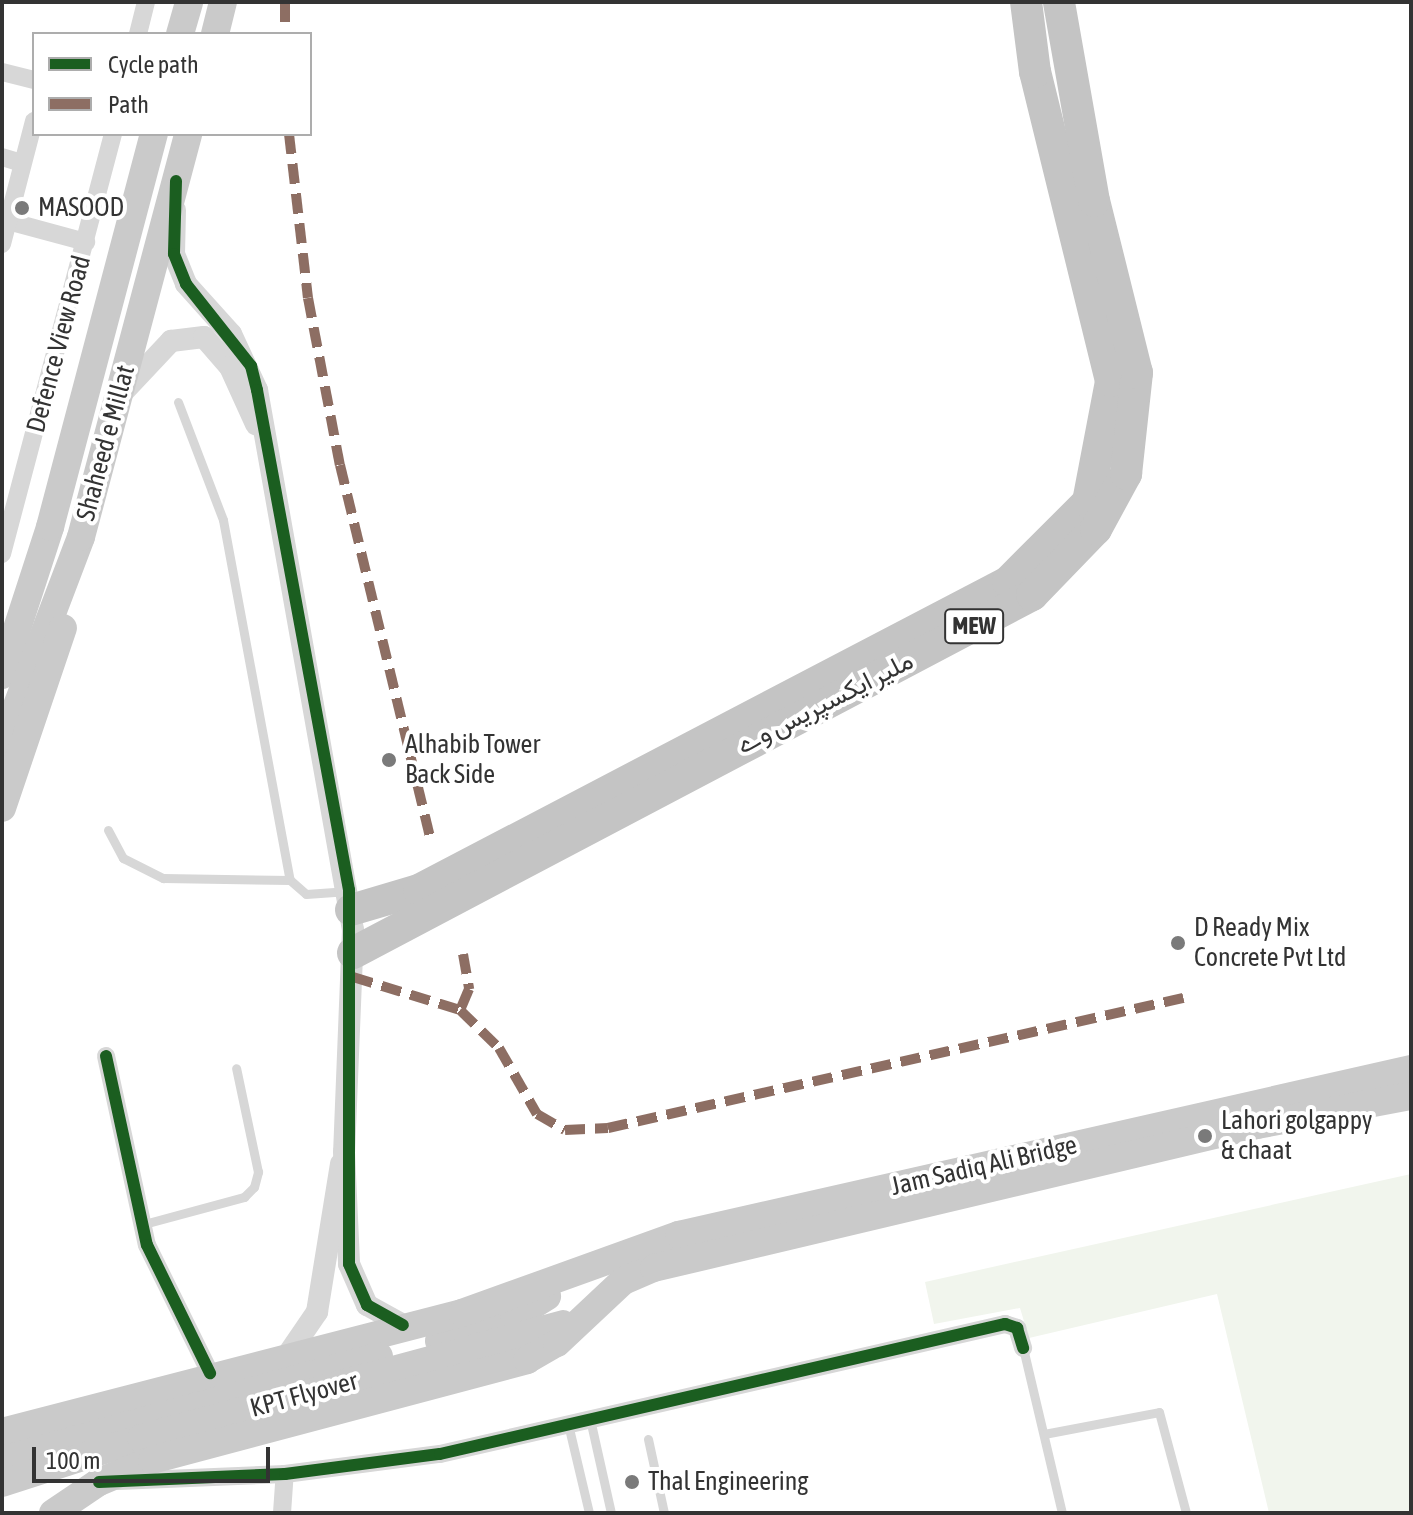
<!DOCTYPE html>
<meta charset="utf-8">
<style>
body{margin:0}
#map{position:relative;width:1413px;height:1515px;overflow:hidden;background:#fff;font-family:"Asap Condensed",Vazirmatn,sans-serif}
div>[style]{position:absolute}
.green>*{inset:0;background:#f1f5ed}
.service>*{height:9px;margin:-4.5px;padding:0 4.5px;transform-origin:4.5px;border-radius:4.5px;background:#d7d7d7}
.minor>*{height:18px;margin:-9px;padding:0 9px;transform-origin:9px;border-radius:9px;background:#d7d7d7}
.tertiary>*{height:22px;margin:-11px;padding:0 11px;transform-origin:11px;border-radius:11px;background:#d7d7d7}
.primary>*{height:28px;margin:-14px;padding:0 14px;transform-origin:14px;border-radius:14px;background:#cacaca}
.motorway>*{height:32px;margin:-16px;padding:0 16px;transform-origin:16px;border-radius:16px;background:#c4c4c4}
.quiet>*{height:10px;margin-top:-5px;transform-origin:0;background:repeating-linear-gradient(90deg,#8d6e63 0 20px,transparent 0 30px)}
.cycleway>*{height:12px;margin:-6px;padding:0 6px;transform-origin:6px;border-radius:6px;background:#1b5e20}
.dots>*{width:22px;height:22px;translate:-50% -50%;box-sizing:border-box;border:4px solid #fff;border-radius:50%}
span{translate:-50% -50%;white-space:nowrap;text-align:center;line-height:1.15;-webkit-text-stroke:8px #fff;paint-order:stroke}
.shield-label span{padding:2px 6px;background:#fff;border:2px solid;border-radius:6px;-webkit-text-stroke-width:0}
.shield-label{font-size:24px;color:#333;font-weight:700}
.poi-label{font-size:26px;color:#333}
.left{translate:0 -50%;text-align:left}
.street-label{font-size:26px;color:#333}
.frame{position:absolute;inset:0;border:4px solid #333;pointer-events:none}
.legend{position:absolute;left:32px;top:32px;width:280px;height:104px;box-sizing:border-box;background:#fff;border:2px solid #adadad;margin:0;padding:10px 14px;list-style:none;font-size:24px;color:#333}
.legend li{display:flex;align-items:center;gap:16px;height:40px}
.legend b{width:40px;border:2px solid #adadad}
.scale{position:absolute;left:32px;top:1447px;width:238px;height:36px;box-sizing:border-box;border:4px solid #333;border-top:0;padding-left:10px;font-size:24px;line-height:28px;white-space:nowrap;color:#333;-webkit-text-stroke:6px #fff;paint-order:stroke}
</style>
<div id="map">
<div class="green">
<div style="clip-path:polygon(1411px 1174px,1411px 1513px,1269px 1513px,1217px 1294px,1029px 1338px,1020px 1308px,934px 1324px,925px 1282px)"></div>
</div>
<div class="service">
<div style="left:178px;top:402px;width:126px;rotate:69.1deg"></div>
<div style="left:223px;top:520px;width:366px;rotate:79.5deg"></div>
<div style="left:290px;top:880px;width:21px;rotate:41deg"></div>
<div style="left:306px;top:894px;width:39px;rotate:-4deg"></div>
<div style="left:108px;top:830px;width:32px;rotate:62deg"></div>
<div style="left:123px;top:858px;width:45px;rotate:26.6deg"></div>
<div style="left:163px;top:878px;width:127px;rotate:0.9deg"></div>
<div style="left:144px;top:1224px;width:104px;rotate:-15.1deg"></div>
<div style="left:244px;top:1197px;width:14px;rotate:-45deg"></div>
<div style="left:254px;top:1187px;width:16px;rotate:-75deg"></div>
<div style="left:258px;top:1172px;width:106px;rotate:-101.9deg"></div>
<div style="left:1023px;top:1348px;width:170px;rotate:76.7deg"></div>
<div style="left:590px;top:1419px;width:96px;rotate:77.4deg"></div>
<div style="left:568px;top:1424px;width:91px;rotate:76.7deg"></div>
<div style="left:1044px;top:1434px;width:117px;rotate:-10.8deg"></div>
<div style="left:1159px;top:1412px;width:105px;rotate:75deg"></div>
<div style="left:648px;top:1439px;width:76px;rotate:77.8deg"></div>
</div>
<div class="minor">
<div style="left:138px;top:34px;width:33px;rotate:-76deg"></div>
<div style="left:2px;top:72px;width:33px;rotate:14deg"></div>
<div style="left:2px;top:157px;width:21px;rotate:17deg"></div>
<div style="left:8px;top:221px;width:81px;rotate:15.1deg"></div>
<div style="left:2px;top:244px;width:127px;rotate:-75.4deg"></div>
<div style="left:2px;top:554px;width:434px;rotate:-75.2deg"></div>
<div style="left:106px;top:1056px;width:193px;rotate:77.8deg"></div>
<div style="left:147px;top:1245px;width:143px;rotate:63.8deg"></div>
<div style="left:118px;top:1481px;width:167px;rotate:-2.4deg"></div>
<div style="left:285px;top:1474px;width:156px;rotate:-7.4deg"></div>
<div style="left:440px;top:1454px;width:580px;rotate:-12.96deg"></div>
<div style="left:1005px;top:1324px;width:13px;rotate:18deg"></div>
<div style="left:1017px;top:1328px;width:21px;rotate:73deg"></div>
<div style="left:282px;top:1513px;width:39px;rotate:-86deg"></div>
</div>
<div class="tertiary">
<div style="left:175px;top:210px;width:44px;rotate:91.3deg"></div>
<div style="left:174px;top:254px;width:32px;rotate:68deg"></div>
<div style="left:186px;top:284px;width:67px;rotate:48deg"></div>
<div style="left:231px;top:334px;width:62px;rotate:65.1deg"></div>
<div style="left:257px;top:390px;width:548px;rotate:79.92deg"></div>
<div style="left:353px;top:930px;width:222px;rotate:92.3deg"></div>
<div style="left:344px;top:1152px;width:112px;rotate:87.4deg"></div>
<div style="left:349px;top:1264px;width:45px;rotate:66.3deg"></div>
<div style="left:367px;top:1305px;width:41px;rotate:29.1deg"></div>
<div style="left:124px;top:391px;width:69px;rotate:-46.8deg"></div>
<div style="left:171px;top:341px;width:33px;rotate:-7deg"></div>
<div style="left:204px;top:337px;width:40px;rotate:49deg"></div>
<div style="left:230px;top:367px;width:63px;rotate:65.5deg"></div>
<div style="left:289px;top:1353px;width:50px;rotate:-55.7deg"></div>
<div style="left:317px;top:1312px;width:150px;rotate:-80.8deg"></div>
</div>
<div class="primary">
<div style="left:180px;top:34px;width:33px;rotate:-74deg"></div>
<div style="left:215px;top:34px;width:33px;rotate:-76deg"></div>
<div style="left:2px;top:675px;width:156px;rotate:-72deg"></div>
<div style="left:50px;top:527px;width:407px;rotate:-75.2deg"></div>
<div style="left:2px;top:745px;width:222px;rotate:-69.2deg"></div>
<div style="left:81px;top:537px;width:417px;rotate:-75.1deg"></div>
<div style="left:2px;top:808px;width:190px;rotate:-71.3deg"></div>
<div style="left:439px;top:1341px;width:79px;rotate:-17.7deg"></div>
<div style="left:514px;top:1317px;width:39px;rotate:-32deg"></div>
<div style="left:2px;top:1432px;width:475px;rotate:-14.5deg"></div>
<div style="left:462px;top:1313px;width:231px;rotate:-19.8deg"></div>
<div style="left:679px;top:1235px;width:751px;rotate:-12.78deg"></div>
<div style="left:2px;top:1460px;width:391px;rotate:-15.4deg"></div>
<div style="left:2px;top:1483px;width:146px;rotate:-17.9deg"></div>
<div style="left:141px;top:1438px;width:437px;rotate:-15.1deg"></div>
<div style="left:53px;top:1513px;width:55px;rotate:-34deg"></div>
<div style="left:99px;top:1482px;width:57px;rotate:-22.5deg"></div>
<div style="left:152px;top:1460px;width:388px;rotate:-14.9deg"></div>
<div style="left:527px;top:1360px;width:34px;rotate:-30deg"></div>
<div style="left:557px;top:1343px;width:91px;rotate:-43.2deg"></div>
<div style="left:623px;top:1281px;width:34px;rotate:-23deg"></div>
<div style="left:654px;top:1268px;width:620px;rotate:-13.34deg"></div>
<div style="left:1257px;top:1125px;width:157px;rotate:-10.7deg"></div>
</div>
<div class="motorway">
<div style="left:351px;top:910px;width:71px;rotate:-16.4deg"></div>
<div style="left:419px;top:890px;width:665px;rotate:-27.61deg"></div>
<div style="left:1008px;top:582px;width:113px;rotate:-45deg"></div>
<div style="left:1088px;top:502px;width:123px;rotate:-79.2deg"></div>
<div style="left:1111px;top:381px;width:318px;rotate:-103.8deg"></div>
<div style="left:1035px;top:72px;width:71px;rotate:-97.3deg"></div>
<div style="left:353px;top:953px;width:768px;rotate:-27.8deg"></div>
<div style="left:1032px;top:595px;width:92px;rotate:-45.9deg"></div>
<div style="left:1096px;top:529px;width:63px;rotate:-61.4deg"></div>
<div style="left:1126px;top:474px;width:102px;rotate:-83.8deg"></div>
<div style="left:1137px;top:373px;width:177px;rotate:-104deg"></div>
<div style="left:1094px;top:201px;width:202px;rotate:-100deg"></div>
</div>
<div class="quiet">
<div style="left:285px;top:2px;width:32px;rotate:90deg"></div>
<div style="left:289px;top:134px;width:165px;rotate:83.4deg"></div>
<div style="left:308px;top:298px;width:170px;rotate:79.2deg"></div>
<div style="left:340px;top:465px;width:386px;rotate:76.4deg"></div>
<div style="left:463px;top:954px;width:36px;rotate:80deg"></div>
<div style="left:469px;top:989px;width:23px;rotate:113deg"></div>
<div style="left:460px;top:1010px;width:54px;rotate:44.3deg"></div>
<div style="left:499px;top:1048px;width:76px;rotate:60.1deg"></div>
<div style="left:537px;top:1114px;width:32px;rotate:30deg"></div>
<div style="left:565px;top:1130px;width:43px;rotate:-2.7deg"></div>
<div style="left:608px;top:1128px;width:590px;rotate:-12.74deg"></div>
<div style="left:353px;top:977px;width:112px;rotate:17.1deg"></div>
</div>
<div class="cycleway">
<div style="left:176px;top:181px;width:73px;rotate:91.6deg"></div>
<div style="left:174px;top:254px;width:32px;rotate:68deg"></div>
<div style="left:186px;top:284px;width:105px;rotate:51.6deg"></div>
<div style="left:251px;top:366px;width:25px;rotate:76deg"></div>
<div style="left:257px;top:390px;width:508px;rotate:79.57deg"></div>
<div style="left:349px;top:890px;width:374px;rotate:90deg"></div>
<div style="left:349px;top:1264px;width:45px;rotate:66.3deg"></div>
<div style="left:367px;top:1305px;width:41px;rotate:29.1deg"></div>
<div style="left:106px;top:1056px;width:193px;rotate:77.8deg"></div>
<div style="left:147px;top:1245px;width:143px;rotate:63.8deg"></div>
<div style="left:99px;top:1482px;width:186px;rotate:-2.5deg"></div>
<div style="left:285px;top:1474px;width:156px;rotate:-7.4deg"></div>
<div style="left:440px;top:1454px;width:580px;rotate:-12.96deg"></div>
<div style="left:1005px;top:1324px;width:13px;rotate:18deg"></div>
<div style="left:1017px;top:1328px;width:21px;rotate:73deg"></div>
</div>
<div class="dots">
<div style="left:22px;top:208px;background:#7a7a7a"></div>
<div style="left:389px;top:760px;background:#7a7a7a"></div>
<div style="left:1178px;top:943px;background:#7a7a7a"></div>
<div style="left:1205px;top:1136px;background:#7a7a7a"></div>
<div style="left:632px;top:1482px;background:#7a7a7a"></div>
</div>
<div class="shield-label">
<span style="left:974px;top:626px">MEW</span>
</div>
<div class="poi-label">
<span class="left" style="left:38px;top:208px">MASOOD</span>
<span class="left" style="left:405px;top:760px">Alhabib Tower<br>Back Side</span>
<span class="left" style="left:1194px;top:943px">D Ready Mix<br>Concrete Pvt Ltd</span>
<span class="left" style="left:1221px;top:1136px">Lahori golgappy<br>&amp; chaat</span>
<span class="left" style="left:648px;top:1482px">Thal Engineering</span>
</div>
<div class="street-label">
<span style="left:59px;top:344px;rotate:-75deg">Defence View Road</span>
<span style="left:106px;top:443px;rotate:-75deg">Shaheed e Millat</span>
<span style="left:825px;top:703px;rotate:-27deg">ملیر ایکسپریس وے</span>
<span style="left:984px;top:1166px;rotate:-13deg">Jam Sadiq Ali Bridge</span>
<span style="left:304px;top:1395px;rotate:-15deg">KPT Flyover</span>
</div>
<div class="frame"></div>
<ul class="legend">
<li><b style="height:10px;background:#1b5e20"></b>Cycle path</li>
<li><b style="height:10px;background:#8d6e63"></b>Path</li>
</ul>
<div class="scale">100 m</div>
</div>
